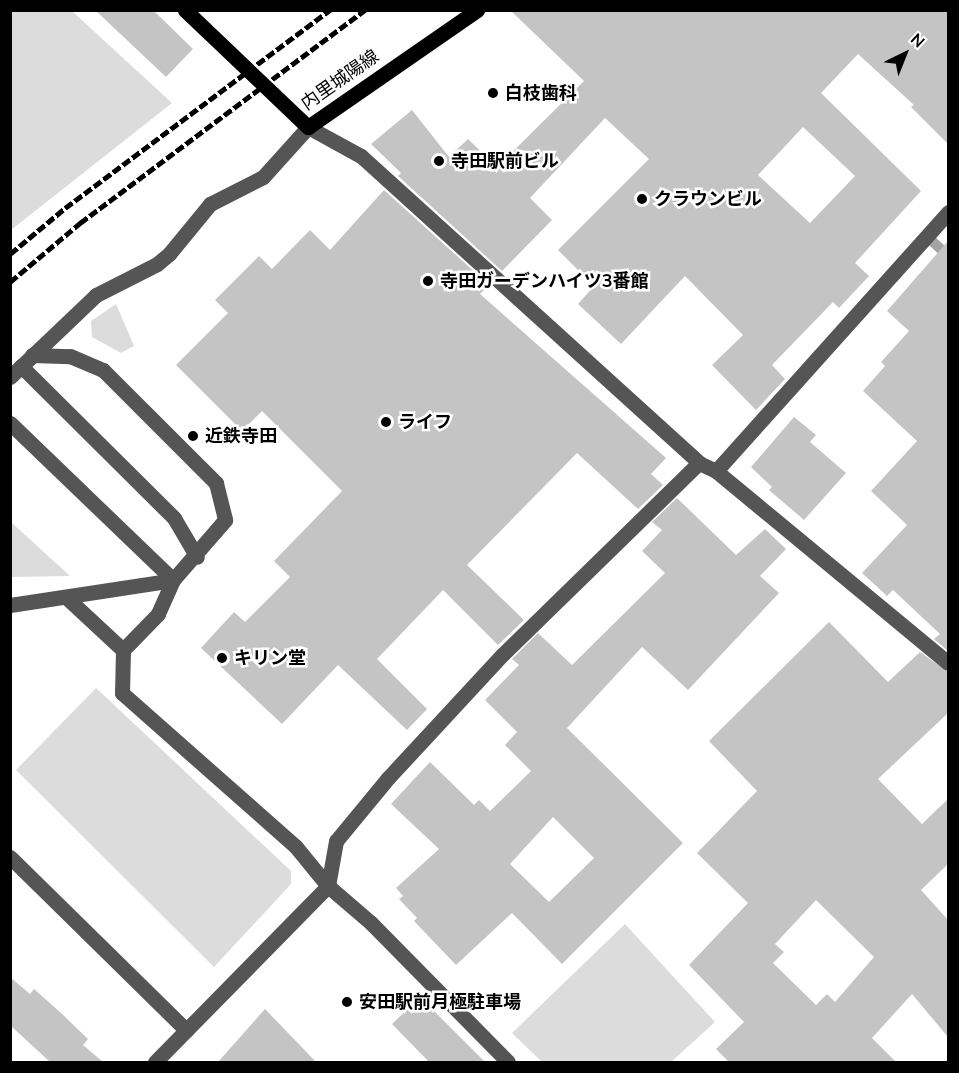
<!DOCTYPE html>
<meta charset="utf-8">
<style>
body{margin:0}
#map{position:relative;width:959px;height:1073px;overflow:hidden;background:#fff;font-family:"Nunito Sans","Noto Sans JP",sans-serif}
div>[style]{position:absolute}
.green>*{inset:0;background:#dcdcdc}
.stream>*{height:10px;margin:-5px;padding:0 5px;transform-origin:5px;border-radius:5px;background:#a3a3a3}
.building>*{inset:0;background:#c4c4c4}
.minor>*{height:15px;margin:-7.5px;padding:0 7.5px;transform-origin:7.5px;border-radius:7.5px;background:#555}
.major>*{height:15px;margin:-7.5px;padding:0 7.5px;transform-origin:7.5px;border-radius:7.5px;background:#000}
.rail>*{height:4.5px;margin-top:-2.25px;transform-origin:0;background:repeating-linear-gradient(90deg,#000 0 9px,transparent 0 12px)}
.dots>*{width:16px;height:16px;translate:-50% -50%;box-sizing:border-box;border:3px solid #fff;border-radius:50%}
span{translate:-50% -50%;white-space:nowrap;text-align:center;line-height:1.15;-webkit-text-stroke:5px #fff;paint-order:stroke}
.street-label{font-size:18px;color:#000}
.poi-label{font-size:18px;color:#000;font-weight:700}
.left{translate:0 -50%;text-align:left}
.frame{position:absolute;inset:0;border:12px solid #000;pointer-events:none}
.north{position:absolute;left:875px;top:24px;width:60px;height:60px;-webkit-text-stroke:4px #fff;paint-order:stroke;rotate:43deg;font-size:16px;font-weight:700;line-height:24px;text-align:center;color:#000}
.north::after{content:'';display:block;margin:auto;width:21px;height:27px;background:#000;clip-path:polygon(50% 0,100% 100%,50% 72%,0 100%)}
</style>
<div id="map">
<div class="green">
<div style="clip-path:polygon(11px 10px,72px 11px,172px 103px,11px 230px)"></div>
<div style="clip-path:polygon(116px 304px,134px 346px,121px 353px,92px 337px,91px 321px)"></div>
<div style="clip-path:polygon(11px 522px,70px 576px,11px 577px)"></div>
<div style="clip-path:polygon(96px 688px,291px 871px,291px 884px,214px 967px,16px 770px)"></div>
<div style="clip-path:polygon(625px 924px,715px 1022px,671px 1062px,542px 1062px,512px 1033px)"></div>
</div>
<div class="stream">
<div style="left:932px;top:241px;width:22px;rotate:43deg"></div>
</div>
<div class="building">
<div style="clip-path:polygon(95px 10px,153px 10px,193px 49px,166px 77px)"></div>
<div style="clip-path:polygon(evenodd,510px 10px,948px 10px,948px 144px,911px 107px,914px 105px,858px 54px,821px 93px,921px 191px,855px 263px,869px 276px,839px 308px,833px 302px,772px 365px,785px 379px,756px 410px,712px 365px,743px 335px,685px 276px,621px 344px,578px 304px,594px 286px,558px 250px,649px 159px,605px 118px,530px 198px,552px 220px,502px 271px,398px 176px,401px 173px,371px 144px,412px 110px,449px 157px,468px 139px,497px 167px,584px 81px,510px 10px,803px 127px,855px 176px,810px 223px,758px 175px,803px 127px)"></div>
<div style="clip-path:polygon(384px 190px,489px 285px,480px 294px,666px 458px,651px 474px,663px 485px,638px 509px,577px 453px,467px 565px,524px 620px,498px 645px,443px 590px,377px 659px,427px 709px,407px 730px,338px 665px,282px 724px,201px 648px,234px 612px,245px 622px,290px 577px,274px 561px,342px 491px,262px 411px,242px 431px,176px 365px,228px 313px,215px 300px,259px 256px,272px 269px,310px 230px,330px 250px)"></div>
<div style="clip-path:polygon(948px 241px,948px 651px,934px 639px,940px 634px,893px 590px,887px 596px,862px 573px,907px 525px,871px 491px,917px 441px,863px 391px,885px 366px,881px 362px,909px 331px,887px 311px)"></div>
<div style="clip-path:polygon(794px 417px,816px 435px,810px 442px,846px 473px,804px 520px,769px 490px,772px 487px,751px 467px)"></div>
<div style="clip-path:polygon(evenodd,677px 498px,736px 555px,765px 529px,786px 549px,760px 576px,779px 593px,688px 690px,642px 647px,567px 728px,683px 843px,562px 964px,512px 913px,456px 965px,414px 921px,417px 918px,399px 899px,403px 896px,396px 888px,439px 849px,391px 804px,430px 762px,474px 805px,479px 800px,490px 811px,531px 771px,505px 745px,517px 732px,485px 700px,519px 665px,512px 659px,538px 633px,572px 665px,665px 573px,642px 551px,662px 530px,652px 522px,677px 498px,553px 817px,594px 858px,549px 902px,510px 864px,553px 817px)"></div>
<div style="clip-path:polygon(evenodd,829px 622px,888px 682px,920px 652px,948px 672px,948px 713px,878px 779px,922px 824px,948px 799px,948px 864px,921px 890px,948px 920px,948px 1037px,912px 994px,872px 1038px,896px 1062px,729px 1062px,716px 1049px,744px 1022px,689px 965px,748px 903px,697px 853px,757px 791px,709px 741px,829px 622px,816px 900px,874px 957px,835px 1002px,827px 994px,816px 1005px,773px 963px,784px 952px,775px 944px,816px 900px)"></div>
<div style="clip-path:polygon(10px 977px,30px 994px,34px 989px,61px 1013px,88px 1039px,83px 1045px,103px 1062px,50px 1062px,10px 1025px)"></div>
<div style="clip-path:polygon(420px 997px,485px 1062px,429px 1062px,392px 1024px)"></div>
<div style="clip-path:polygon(265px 1009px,316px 1062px,218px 1062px)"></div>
</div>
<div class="minor">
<div style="left:32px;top:355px;width:38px;rotate:2deg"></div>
<div style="left:70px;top:356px;width:36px;rotate:23deg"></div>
<div style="left:103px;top:370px;width:160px;rotate:45deg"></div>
<div style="left:216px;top:483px;width:38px;rotate:76deg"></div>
<div style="left:225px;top:520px;width:79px;rotate:130.9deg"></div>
<div style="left:173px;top:580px;width:37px;rotate:114deg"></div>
<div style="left:158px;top:614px;width:50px;rotate:134.2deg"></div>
<div style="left:123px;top:650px;width:43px;rotate:91.3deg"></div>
<div style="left:122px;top:693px;width:232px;rotate:41.5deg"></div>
<div style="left:296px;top:847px;width:50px;rotate:50.6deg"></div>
<div style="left:328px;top:886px;width:46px;rotate:-79.9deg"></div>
<div style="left:336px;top:841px;width:82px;rotate:-50.5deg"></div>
<div style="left:388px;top:778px;width:168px;rotate:-47.2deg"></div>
<div style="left:502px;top:655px;width:275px;rotate:-44.3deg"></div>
<div style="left:21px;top:366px;width:216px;rotate:44.8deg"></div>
<div style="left:174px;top:518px;width:45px;rotate:59.5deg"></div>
<div style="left:10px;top:377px;width:119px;rotate:-43.6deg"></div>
<div style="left:96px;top:295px;width:68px;rotate:-26.9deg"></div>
<div style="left:157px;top:264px;width:16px;rotate:-40deg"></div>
<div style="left:169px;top:254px;width:65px;rotate:-50.6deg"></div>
<div style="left:210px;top:204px;width:59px;rotate:-27deg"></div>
<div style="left:263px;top:177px;width:67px;rotate:-48deg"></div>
<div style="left:308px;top:127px;width:60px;rotate:28.7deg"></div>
<div style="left:361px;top:156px;width:457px;rotate:42.2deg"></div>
<div style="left:699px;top:463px;width:19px;rotate:25deg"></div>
<div style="left:716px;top:471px;width:301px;rotate:39.6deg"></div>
<div style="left:10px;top:423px;width:226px;rotate:43.9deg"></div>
<div style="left:716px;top:471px;width:348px;rotate:-48.1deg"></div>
<div style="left:67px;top:598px;width:76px;rotate:42.9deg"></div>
<div style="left:10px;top:605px;width:165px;rotate:-8.7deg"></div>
<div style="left:10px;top:857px;width:247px;rotate:44.5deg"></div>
<div style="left:155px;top:1062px;width:247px;rotate:-45.5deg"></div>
<div style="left:328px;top:886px;width:57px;rotate:40.7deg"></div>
<div style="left:371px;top:923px;width:195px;rotate:45.4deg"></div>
</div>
<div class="major">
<div style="left:185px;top:10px;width:170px;rotate:43.6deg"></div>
<div style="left:308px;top:127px;width:206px;rotate:-34.7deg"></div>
</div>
<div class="rail">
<div style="left:10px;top:254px;width:72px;rotate:-39.9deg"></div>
<div style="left:65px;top:208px;width:331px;rotate:-36.8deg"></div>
<div style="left:10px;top:282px;width:92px;rotate:-40.1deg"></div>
<div style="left:80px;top:223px;width:356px;rotate:-36.8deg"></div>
</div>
<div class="dots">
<div style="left:493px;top:93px;background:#000"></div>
<div style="left:439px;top:161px;background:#000"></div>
<div style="left:642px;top:199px;background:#000"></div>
<div style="left:428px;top:281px;background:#000"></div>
<div style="left:386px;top:422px;background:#000"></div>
<div style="left:193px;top:436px;background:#000"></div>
<div style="left:222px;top:658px;background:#000"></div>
<div style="left:347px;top:1002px;background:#000"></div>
</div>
<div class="street-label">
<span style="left:340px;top:80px;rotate:-35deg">内里城陽線</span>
</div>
<div class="poi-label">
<span class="left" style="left:505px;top:93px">白枝歯科</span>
<span class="left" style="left:451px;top:161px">寺田駅前ビル</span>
<span class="left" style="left:654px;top:199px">クラウンビル</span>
<span class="left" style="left:440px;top:281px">寺田ガーデンハイツ3番館</span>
<span class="left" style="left:398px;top:422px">ライフ</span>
<span class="left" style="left:205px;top:436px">近鉄寺田</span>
<span class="left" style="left:234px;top:658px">キリン堂</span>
<span class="left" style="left:359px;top:1002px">安田駅前月極駐車場</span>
</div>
<div class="frame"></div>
<div class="north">N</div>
</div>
